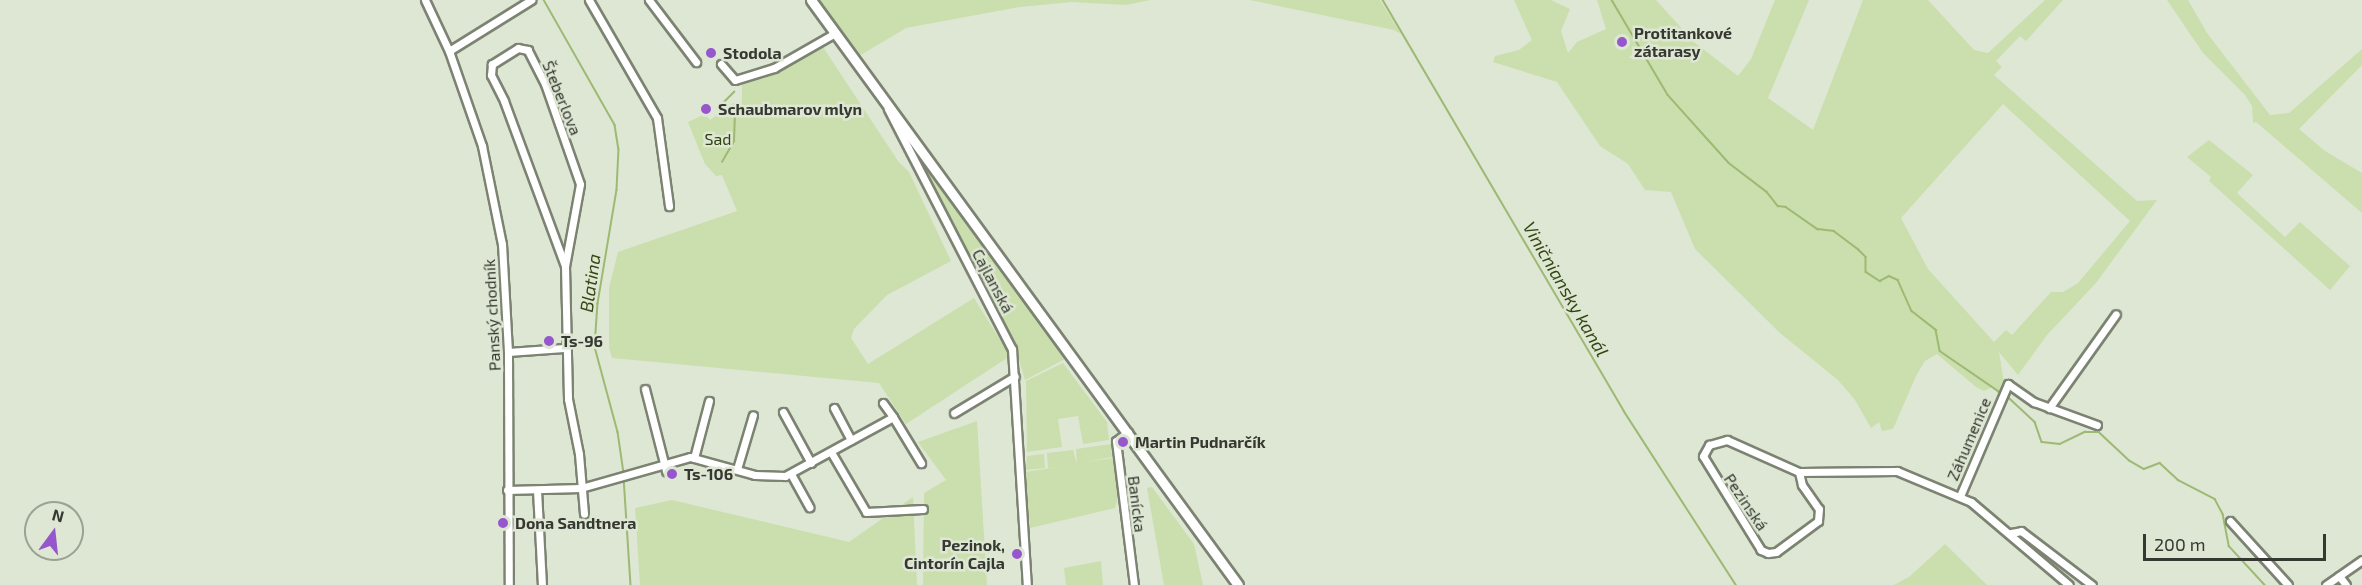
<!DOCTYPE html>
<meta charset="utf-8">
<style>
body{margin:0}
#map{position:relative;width:2362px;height:585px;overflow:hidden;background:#dee7d3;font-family:"Exo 2",sans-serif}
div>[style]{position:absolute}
.green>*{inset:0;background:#cadfad}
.stream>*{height:1.5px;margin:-0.75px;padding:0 0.75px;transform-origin:0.75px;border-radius:0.75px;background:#9db973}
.roads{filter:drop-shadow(2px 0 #7c8372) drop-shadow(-2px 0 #7c8372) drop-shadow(0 2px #7c8372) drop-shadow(0 -2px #7c8372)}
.minor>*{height:7px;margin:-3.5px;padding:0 3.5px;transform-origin:3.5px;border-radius:3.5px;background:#fff}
.secondary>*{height:9px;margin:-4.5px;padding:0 4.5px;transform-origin:4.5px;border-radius:4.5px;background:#fff}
.dots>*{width:16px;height:16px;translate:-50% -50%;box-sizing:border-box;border:3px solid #dee7d3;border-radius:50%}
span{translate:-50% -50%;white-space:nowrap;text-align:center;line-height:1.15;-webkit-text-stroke:5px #dee7d3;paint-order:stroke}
.poi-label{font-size:16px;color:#363932;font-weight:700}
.left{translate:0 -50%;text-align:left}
.right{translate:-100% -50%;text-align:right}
.street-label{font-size:16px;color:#363932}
.park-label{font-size:16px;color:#2f410d}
.water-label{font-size:18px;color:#344613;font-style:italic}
.north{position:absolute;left:24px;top:501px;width:60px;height:60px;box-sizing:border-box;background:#dee7d3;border:2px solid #9ba193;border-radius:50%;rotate:15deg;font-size:16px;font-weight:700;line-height:24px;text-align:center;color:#363932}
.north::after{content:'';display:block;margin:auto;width:21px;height:27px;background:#9657cd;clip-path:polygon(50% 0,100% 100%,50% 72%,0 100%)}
.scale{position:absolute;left:2143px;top:534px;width:183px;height:27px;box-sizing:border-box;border:3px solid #363932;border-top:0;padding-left:8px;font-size:18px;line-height:21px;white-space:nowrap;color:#363932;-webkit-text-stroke:4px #dee7d3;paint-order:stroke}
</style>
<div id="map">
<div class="green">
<div style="clip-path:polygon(818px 0,1150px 0,1126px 5px,1071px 2px,1020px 7px,906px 28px,859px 56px)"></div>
<div style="clip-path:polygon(1250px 0,1380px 0,1401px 34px,1394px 30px)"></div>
<div style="clip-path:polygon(evenodd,1514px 0,1551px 0,1570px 9px,1561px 31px,1568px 53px,1577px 42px,1606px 29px,1597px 0,1656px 0,1694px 42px,1738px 76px,1751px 59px,1775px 0,1809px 0,1768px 98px,1813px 130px,1863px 0,1928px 0,1974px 50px,1988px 53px,2045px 0,2063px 0,2026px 41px,2020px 36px,1996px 61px,2002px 67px,1994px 75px,2137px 201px,2157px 200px,2096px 283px,2047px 335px,2018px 375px,1999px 352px,2004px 383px,2002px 398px,1992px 387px,1984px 391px,1976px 387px,1937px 354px,1925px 361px,1916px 376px,1893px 429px,1882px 431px,1879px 422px,1871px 428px,1855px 400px,1838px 380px,1780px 333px,1695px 249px,1671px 192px,1645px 190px,1628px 164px,1600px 146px,1557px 82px,1493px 62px,1495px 56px,1519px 50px,1532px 40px,1514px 0,2003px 104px,2130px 221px,2078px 283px,2063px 292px,2051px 292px,2012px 335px,2006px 330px,1994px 342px,1928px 269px,1901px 218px,2003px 104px)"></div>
<div style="clip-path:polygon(2167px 0,2188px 0,2207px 33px,2270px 115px,2289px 113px,2362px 49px,2362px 65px,2299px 129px,2325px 151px,2362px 173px,2362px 213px,2256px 122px,2253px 123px,2252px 106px,2245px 95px,2203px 53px)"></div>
<div style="clip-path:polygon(821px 44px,898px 161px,909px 172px,951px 261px,887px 295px,854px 329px,851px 338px,868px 364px,974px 298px,1010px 356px,906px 424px,879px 383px,612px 358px,609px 348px,609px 288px,618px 252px,737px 211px,722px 175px,716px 176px,705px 164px,688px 122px,705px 114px,710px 120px,733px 103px,742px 103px,742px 82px,765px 78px)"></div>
<div style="clip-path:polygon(2209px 140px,2253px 175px,2237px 193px,2285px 237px,2300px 222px,2350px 266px,2330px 290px,2209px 181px,2211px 177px,2187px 157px)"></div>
<div style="clip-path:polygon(929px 167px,1065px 359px,1025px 380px,1015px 347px,924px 178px)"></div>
<div style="clip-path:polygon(1063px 363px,1107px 422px,1109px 440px,1083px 444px,1078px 416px,1058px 419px,1062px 447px,1027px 452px,1026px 381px)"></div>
<div style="clip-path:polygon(977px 421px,987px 585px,923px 585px,924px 493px,946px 480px,918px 442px)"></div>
<div style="clip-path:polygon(1111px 444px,1112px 457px,1086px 462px,1113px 458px,1119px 495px,1115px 508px,1030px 528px,1025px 472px,1064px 466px,1048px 468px,1047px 453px,1073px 450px,1077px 464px,1076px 449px)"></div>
<div style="clip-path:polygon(1044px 454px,1045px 468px,1026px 470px,1027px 456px)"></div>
<div style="clip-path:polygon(1152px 487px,1194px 544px,1203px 585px,1164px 585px,1147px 488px)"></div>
<div style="clip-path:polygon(913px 497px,917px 585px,640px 585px,635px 508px,672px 500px,849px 542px)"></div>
<div style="clip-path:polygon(1945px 544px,1987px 585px,1894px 585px,1909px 577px)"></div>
<div style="clip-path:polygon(1101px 561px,1103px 585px,1066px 585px,1064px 568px)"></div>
</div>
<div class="stream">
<div style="left:544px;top:0;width:144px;rotate:60.4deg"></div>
<div style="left:615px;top:125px;width:24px;rotate:81deg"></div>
<div style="left:619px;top:149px;width:41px;rotate:92.8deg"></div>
<div style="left:617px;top:190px;width:115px;rotate:99.5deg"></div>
<div style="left:598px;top:303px;width:44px;rotate:93.9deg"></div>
<div style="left:595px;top:347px;width:88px;rotate:74.9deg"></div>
<div style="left:618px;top:432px;width:41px;rotate:81.7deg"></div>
<div style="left:1383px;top:0;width:476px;rotate:59.6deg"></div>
<div style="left:1624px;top:411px;width:207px;rotate:57.2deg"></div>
<div style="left:1612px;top:0;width:110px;rotate:59.5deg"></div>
<div style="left:1668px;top:95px;width:91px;rotate:48.1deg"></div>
<div style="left:1729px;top:163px;width:48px;rotate:37.3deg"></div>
<div style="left:1767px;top:192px;width:18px;rotate:52deg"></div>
<div style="left:1778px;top:206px;width:8px;rotate:7deg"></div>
<div style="left:1786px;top:207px;width:39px;rotate:35deg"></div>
<div style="left:1818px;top:229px;width:16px;rotate:7deg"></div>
<div style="left:1834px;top:231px;width:31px;rotate:37deg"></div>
<div style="left:1859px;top:250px;width:10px;rotate:45deg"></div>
<div style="left:1866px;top:257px;width:15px;rotate:90deg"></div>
<div style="left:1866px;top:272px;width:17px;rotate:33deg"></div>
<div style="left:1880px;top:281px;width:10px;rotate:-29deg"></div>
<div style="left:1889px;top:276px;width:10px;rotate:24deg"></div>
<div style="left:1898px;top:280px;width:34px;rotate:66deg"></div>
<div style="left:1912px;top:311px;width:31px;rotate:38deg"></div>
<div style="left:1936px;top:330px;width:21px;rotate:79deg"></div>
<div style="left:1940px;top:351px;width:74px;rotate:34.5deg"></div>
<div style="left:720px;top:106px;width:20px;rotate:-45deg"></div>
<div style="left:722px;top:162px;width:24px;rotate:-60deg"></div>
<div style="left:734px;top:141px;width:35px;rotate:-88deg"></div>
<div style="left:2006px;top:395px;width:40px;rotate:43deg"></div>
<div style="left:2035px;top:422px;width:21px;rotate:71deg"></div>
<div style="left:2042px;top:442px;width:18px;rotate:6deg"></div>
<div style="left:2060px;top:444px;width:28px;rotate:-26deg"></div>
<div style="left:2085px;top:432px;width:14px"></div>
<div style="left:2099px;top:432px;width:42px;rotate:43.1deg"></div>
<div style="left:2130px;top:461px;width:16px;rotate:30deg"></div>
<div style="left:2144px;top:469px;width:17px;rotate:-21deg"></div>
<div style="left:2160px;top:463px;width:25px;rotate:43deg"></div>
<div style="left:2178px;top:480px;width:42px;rotate:27.2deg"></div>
<div style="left:2215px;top:499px;width:17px;rotate:62deg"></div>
<div style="left:2223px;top:514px;width:33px;rotate:79deg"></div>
<div style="left:2229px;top:546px;width:53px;rotate:47.3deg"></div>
<div style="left:624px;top:477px;width:108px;rotate:86.3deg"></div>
</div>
<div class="roads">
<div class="minor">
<div style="left:425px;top:0;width:56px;rotate:64.8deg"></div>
<div style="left:449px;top:51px;width:101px;rotate:70.8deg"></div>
<div style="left:482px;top:146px;width:100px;rotate:78.5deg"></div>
<div style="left:502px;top:244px;width:108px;rotate:86.8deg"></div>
<div style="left:508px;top:352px;width:233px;rotate:89.8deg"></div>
<div style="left:589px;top:0;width:136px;rotate:60deg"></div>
<div style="left:657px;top:118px;width:89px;rotate:82.2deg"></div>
<div style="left:649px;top:0;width:78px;rotate:52.8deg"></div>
<div style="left:449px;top:51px;width:97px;rotate:-31.9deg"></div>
<div style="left:721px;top:64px;width:21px;rotate:49deg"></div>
<div style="left:735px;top:80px;width:41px;rotate:-17.1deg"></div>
<div style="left:774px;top:68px;width:70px;rotate:-29.8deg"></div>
<div style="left:888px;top:109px;width:270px;rotate:62.7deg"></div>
<div style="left:1012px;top:349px;width:236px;rotate:86.4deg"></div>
<div style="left:565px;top:266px;width:83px;rotate:-79.6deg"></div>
<div style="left:580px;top:184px;width:106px;rotate:-109.3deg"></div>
<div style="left:545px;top:84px;width:38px;rotate:-117deg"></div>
<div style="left:528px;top:50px;width:10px;rotate:-169deg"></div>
<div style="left:518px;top:48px;width:31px;rotate:148deg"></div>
<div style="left:492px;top:64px;width:11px;rotate:95deg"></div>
<div style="left:491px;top:75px;width:29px;rotate:63deg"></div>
<div style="left:504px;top:101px;width:176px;rotate:69.7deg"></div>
<div style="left:565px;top:266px;width:133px;rotate:88.7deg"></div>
<div style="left:568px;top:399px;width:56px;rotate:78.7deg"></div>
<div style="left:579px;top:454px;width:60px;rotate:85.2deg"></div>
<div style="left:508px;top:352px;width:56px;rotate:-4.1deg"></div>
<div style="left:645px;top:389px;width:85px;rotate:75.6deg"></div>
<div style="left:883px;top:403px;width:17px;rotate:54deg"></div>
<div style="left:834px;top:408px;width:36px;rotate:62deg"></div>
<div style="left:2049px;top:408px;width:115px;rotate:-54.5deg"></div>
<div style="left:783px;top:412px;width:58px;rotate:61.2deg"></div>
<div style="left:954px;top:413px;width:71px;rotate:-31.2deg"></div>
<div style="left:1128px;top:432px;width:15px;rotate:143deg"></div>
<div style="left:1116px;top:441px;width:145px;rotate:82.9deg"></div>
<div style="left:831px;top:452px;width:69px;rotate:59.7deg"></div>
<div style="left:866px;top:512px;width:57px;rotate:-3deg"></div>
<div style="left:694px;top:458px;width:59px;rotate:-75.3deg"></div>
<div style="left:737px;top:469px;width:56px;rotate:-73.5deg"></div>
<div style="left:1799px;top:472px;width:13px;rotate:77deg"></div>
<div style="left:1802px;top:485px;width:29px;rotate:55deg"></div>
<div style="left:1819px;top:509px;width:12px;rotate:95deg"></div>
<div style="left:1818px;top:521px;width:52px;rotate:143.6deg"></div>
<div style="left:1776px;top:552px;width:8px;rotate:173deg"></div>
<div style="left:1768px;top:553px;width:8px;rotate:-157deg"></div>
<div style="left:1761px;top:550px;width:110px;rotate:-121.7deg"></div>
<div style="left:1703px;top:456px;width:13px;rotate:-61deg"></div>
<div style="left:1709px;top:445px;width:19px;rotate:-16deg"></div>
<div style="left:1727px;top:440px;width:79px;rotate:24deg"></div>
<div style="left:1799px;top:472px;width:98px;rotate:-0.6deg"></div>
<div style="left:1897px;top:471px;width:80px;rotate:22.7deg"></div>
<div style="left:1971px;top:502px;width:128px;rotate:40.3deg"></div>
<div style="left:791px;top:474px;width:38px;rotate:61deg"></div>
<div style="left:507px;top:490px;width:74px;rotate:-1.5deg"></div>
<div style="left:581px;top:488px;width:113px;rotate:-15.9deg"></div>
<div style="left:690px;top:457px;width:67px;rotate:15.5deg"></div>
<div style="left:755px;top:475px;width:30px;rotate:2deg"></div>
<div style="left:785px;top:476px;width:123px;rotate:-28.6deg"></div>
<div style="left:893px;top:417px;width:54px;rotate:58.7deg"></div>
<div style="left:537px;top:490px;width:95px;rotate:87deg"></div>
<div style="left:1960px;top:496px;width:122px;rotate:-66.8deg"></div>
<div style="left:2008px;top:384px;width:32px;rotate:35deg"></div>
<div style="left:2034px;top:402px;width:67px;rotate:20.1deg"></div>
<div style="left:2230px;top:521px;width:86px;rotate:47.8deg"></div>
<div style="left:2011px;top:533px;width:10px;rotate:-11deg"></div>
<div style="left:2021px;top:531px;width:89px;rotate:37.3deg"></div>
<div style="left:2339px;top:576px;width:11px;rotate:52deg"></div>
<div style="left:2326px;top:585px;width:44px;rotate:-34.8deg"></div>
</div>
<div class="secondary">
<div style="left:811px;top:0;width:724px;rotate:53.87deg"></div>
</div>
</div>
<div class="dots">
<div style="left:1622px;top:42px;background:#9657cd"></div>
<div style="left:711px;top:53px;background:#9657cd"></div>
<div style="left:706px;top:109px;background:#9657cd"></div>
<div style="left:549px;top:341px;background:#9657cd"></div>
<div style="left:1123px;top:442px;background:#9657cd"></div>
<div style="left:672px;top:474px;background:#9657cd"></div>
<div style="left:503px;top:523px;background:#9657cd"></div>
<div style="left:1017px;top:554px;background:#9657cd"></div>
</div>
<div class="poi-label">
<span class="left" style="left:1634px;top:42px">Protitankové<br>zátarasy</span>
<span class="left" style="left:723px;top:53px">Stodola</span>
<span class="left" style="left:718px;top:109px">Schaubmarov mlyn</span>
<span class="left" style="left:561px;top:341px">Ts-96</span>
<span class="left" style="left:1135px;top:442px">Martin Pudnarčík</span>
<span class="left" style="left:684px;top:474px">Ts-106</span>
<span class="left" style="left:515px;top:523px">Dona Sandtnera</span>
<span class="right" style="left:1005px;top:554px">Pezinok,<br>Cintorín Cajla</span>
</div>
<div class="street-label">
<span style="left:562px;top:98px;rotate:68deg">Šteberlova</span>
<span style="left:993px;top:281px;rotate:62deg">Cajlanská</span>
<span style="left:492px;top:315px;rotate:-93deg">Panský chodník</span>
<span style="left:1969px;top:439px;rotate:-67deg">Záhumenice</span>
<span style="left:1746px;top:502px;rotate:56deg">Pezinská</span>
<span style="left:1137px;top:504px;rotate:83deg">Banícka</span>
</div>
<div class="park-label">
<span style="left:718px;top:139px">Sad</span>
</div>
<div class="water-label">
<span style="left:590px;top:283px;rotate:-82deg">Blatina</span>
<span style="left:1566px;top:289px;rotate:60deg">Viničniansky kanál</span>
</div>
<div class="north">N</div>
<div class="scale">200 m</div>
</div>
